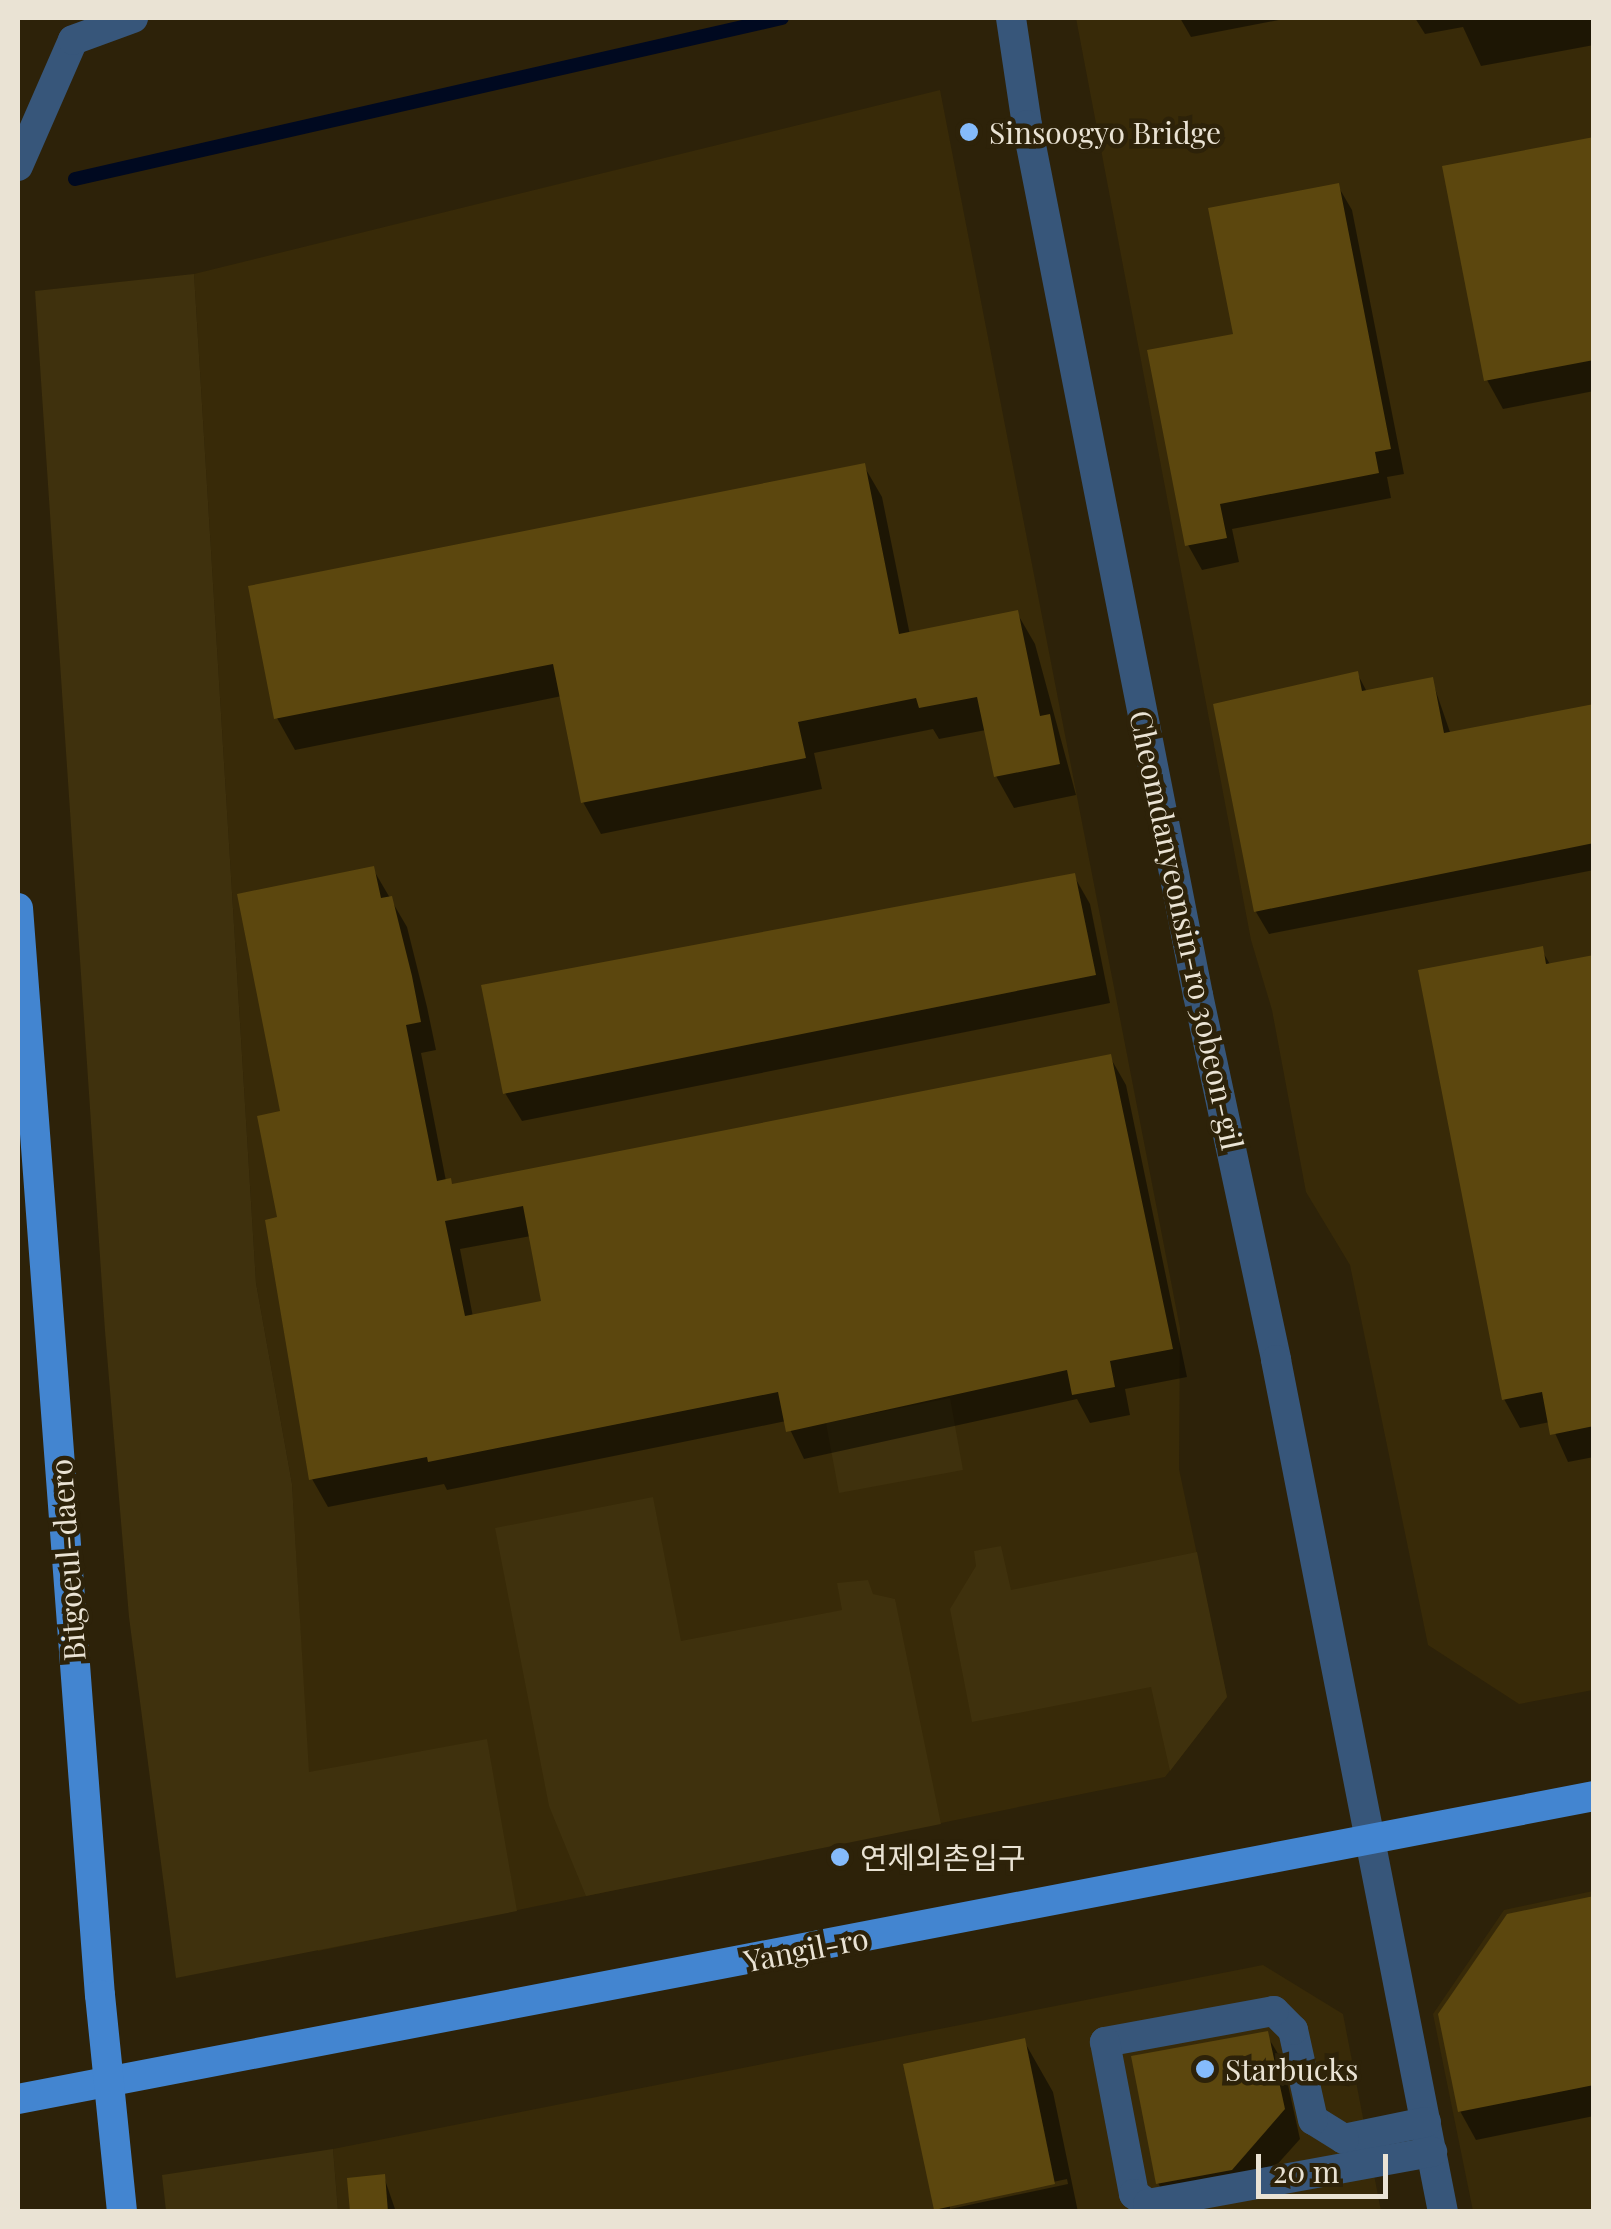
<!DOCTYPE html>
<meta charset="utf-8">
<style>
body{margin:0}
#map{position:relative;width:1611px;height:2229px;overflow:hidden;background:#2d2209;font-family:"Playfair Display","Noto Sans KR",serif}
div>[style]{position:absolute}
.built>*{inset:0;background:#382a08}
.green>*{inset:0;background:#3f310d}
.shadow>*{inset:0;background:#0007}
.stream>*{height:14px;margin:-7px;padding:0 7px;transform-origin:7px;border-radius:7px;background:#000920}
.building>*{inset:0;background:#5c470e}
.minor>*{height:30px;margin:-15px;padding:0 15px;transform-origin:15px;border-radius:15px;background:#37567a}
.major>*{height:30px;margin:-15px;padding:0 15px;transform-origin:15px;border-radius:15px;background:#4385d0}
.major-bridge>*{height:30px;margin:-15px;padding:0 15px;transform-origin:15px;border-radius:15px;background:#4385d0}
.dots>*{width:28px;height:28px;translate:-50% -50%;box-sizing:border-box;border:5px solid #2d2209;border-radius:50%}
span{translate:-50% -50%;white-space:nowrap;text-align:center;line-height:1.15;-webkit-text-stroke:9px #2d2209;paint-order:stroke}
.poi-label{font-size:30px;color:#eae3d4}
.left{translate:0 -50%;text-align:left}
.street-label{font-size:30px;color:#eae3d4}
.frame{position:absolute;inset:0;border:20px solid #eae3d4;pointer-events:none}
.scale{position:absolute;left:1256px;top:2154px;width:132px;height:45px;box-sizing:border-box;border:5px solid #eae3d4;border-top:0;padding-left:12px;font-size:30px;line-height:35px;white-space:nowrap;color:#eae3d4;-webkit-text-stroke:8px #2d2209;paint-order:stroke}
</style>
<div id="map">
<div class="built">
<div style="clip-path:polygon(1076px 18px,1593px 18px,1593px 1690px,1519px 1704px,1428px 1645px,1350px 1265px,1306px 1192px,1272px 1010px,1251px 940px)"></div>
<div style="clip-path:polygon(940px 90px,1180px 1328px,1179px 1469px,1227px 1697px,1165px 1777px,318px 1951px,292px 1484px,256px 1283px,194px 274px)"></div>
<div style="clip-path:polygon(1593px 1891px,1593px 2211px,1473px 2211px,1433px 2014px,1504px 1910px)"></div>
<div style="clip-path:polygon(1263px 1965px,1343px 2014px,1381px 2211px,338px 2211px,333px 2149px)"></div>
</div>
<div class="green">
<div style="clip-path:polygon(194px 274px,256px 1283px,292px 1484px,309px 1772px,487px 1739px,517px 1911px,176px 1978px,129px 1617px,105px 1331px,35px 291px)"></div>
<div style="clip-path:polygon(950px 1398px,963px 1470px,839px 1493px,826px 1423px)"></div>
<div style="clip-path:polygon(653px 1497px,681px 1641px,842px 1610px,837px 1583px,868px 1580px,873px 1594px,895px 1599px,941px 1824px,586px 1896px,549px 1806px,495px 1528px)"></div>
<div style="clip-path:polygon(1001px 1546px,1011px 1590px,1197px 1552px,1227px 1697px,1170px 1771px,1151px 1687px,972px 1722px,950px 1609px,976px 1566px,974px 1551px)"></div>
<div style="clip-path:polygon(333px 2149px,338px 2211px,166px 2211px,162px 2175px)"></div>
</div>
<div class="shadow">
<div style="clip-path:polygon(1180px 18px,1289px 18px,1191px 37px)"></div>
<div style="clip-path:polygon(1415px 18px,1594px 18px,1594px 45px,1481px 66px,1463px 27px,1425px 34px)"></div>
<div style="clip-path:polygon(1594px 140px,1594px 391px,1503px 409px,1487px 380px)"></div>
<div style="clip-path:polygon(1338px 186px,1352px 210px,1404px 474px,1387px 477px,1391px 498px,1232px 529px,1239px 562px,1202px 570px,1188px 545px,1236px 336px)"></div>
<div style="clip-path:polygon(864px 466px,882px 497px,910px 635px,1017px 613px,1035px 644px,1076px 795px,1014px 808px,996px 776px,986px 730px,939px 739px,933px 729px,814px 753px,822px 789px,601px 834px,583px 802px,562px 696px,295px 750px,277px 718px)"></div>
<div style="clip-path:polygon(1357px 673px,1367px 692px,1432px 680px,1451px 735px,1594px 707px,1594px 870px,1269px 934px,1256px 912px)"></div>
<div style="clip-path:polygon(evenodd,373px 869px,407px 927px,427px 1007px,436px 1050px,421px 1053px,446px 1181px,453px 1186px,1110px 1057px,1126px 1085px,1187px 1377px,1125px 1389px,1130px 1415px,1090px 1423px,1077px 1399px,804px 1459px,786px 1421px,447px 1490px,444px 1484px,328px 1507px,312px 1479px,280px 1219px,283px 1113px,373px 869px,531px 1236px,544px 1303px,473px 1317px,460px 1249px,531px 1236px)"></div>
<div style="clip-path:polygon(1074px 876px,1090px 904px,1110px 1003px,522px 1121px,505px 1093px)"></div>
<div style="clip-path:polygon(1541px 949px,1551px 966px,1594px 957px,1594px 1457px,1568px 1462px,1550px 1422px,1520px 1428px,1504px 1399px)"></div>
<div style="clip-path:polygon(1594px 1899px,1594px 2116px,1476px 2140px,1460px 2111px)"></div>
<div style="clip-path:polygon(1266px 2034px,1283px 2062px,1300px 2139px,1248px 2197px,1174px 2211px,1158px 2183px)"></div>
<div style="clip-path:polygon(evenodd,1024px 2041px,1053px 2092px,1078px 2212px,938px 2212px,1024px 2041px,1067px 2179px,1068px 2184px,950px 2209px,950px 2204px,1067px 2179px)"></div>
<div style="clip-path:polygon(384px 2177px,396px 2212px,352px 2212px)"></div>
</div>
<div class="stream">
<div style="left:75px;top:179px;width:725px;rotate:-12.83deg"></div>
</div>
<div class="building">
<div style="clip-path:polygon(1594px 137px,1594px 360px,1484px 381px,1442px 166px)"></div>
<div style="clip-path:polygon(1339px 183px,1391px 449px,1375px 452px,1379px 473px,1220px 504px,1227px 538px,1185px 546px,1147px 350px,1233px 334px,1208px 208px)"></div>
<div style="clip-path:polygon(865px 463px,899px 634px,1018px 610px,1040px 716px,1050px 714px,1060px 764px,994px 777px,977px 697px,919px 708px,916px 698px,798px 722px,806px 758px,581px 803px,553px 664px,274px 719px,248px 586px)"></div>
<div style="clip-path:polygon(1358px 671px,1362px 691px,1433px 677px,1444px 733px,1594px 704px,1594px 843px,1254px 912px,1213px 704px)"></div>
<div style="clip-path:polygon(evenodd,374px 866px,381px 898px,392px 896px,412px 976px,421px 1022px,406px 1025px,437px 1181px,451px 1178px,452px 1184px,1111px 1054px,1173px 1349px,1110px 1361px,1115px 1387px,1072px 1395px,1067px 1370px,786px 1432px,778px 1392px,428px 1462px,427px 1457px,309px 1480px,265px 1220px,277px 1217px,257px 1116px,280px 1111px,237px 894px,374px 866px,523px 1206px,541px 1301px,465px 1316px,445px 1221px,523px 1206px)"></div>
<div style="clip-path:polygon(1075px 873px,1096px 975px,503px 1094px,481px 985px)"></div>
<div style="clip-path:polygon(1543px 946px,1546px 964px,1594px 955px,1594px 1426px,1550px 1435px,1542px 1392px,1502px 1400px,1418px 970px)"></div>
<div style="clip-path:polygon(1594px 1896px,1594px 2085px,1458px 2112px,1438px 2014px,1507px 1914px)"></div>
<div style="clip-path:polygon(1268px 2031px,1285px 2109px,1232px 2170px,1156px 2184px,1131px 2056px)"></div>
<div style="clip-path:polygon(1025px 2038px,1055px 2184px,934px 2210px,903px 2064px)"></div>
<div style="clip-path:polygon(385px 2174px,388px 2212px,350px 2212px,347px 2178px)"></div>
</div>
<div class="minor">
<div style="left:1011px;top:18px;width:108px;rotate:81.5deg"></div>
<div style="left:1027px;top:125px;width:887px;rotate:78.88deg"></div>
<div style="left:1198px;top:995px;width:373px;rotate:77.9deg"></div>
<div style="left:1276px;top:1360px;width:868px;rotate:78.91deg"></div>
<div style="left:18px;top:166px;width:137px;rotate:-66.4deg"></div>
<div style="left:73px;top:40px;width:64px;rotate:-20.1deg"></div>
<div style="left:1426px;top:2122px;width:84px;rotate:168.3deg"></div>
<div style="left:1344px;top:2139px;width:36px;rotate:-148deg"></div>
<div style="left:1313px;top:2120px;width:92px;rotate:-102.5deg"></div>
<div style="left:1293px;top:2030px;width:27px;rotate:-135deg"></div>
<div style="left:1274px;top:2011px;width:172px;rotate:169.6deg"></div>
<div style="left:1105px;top:2042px;width:155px;rotate:79.2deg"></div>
<div style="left:1134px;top:2194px;width:17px;rotate:36deg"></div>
<div style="left:1148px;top:2204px;width:289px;rotate:-10.4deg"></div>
</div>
<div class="major">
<div style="left:18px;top:908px;width:1090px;rotate:85.69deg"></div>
<div style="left:18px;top:2099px;width:1605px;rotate:-10.88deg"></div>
</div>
<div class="major-bridge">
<div style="left:100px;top:1995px;width:218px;rotate:84.2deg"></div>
</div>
<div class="dots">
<div style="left:969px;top:132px;background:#85bbfb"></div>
<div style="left:840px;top:1857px;background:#85bbfb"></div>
<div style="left:1205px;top:2069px;background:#85bbfb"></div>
</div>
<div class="poi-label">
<span class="left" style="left:989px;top:132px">Sinsoogyo Bridge</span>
<span class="left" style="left:860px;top:1857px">연제외촌입구</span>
<span class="left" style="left:1225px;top:2069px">Starbucks</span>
</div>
<div class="street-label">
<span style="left:1187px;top:930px;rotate:78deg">Cheomdanyeonsin-ro 30beon-gil</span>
<span style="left:67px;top:1560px;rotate:-94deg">Bitgoeul-daero</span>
<span style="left:806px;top:1949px;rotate:-11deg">Yangil-ro</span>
</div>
<div class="frame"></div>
<div class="scale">20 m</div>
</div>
